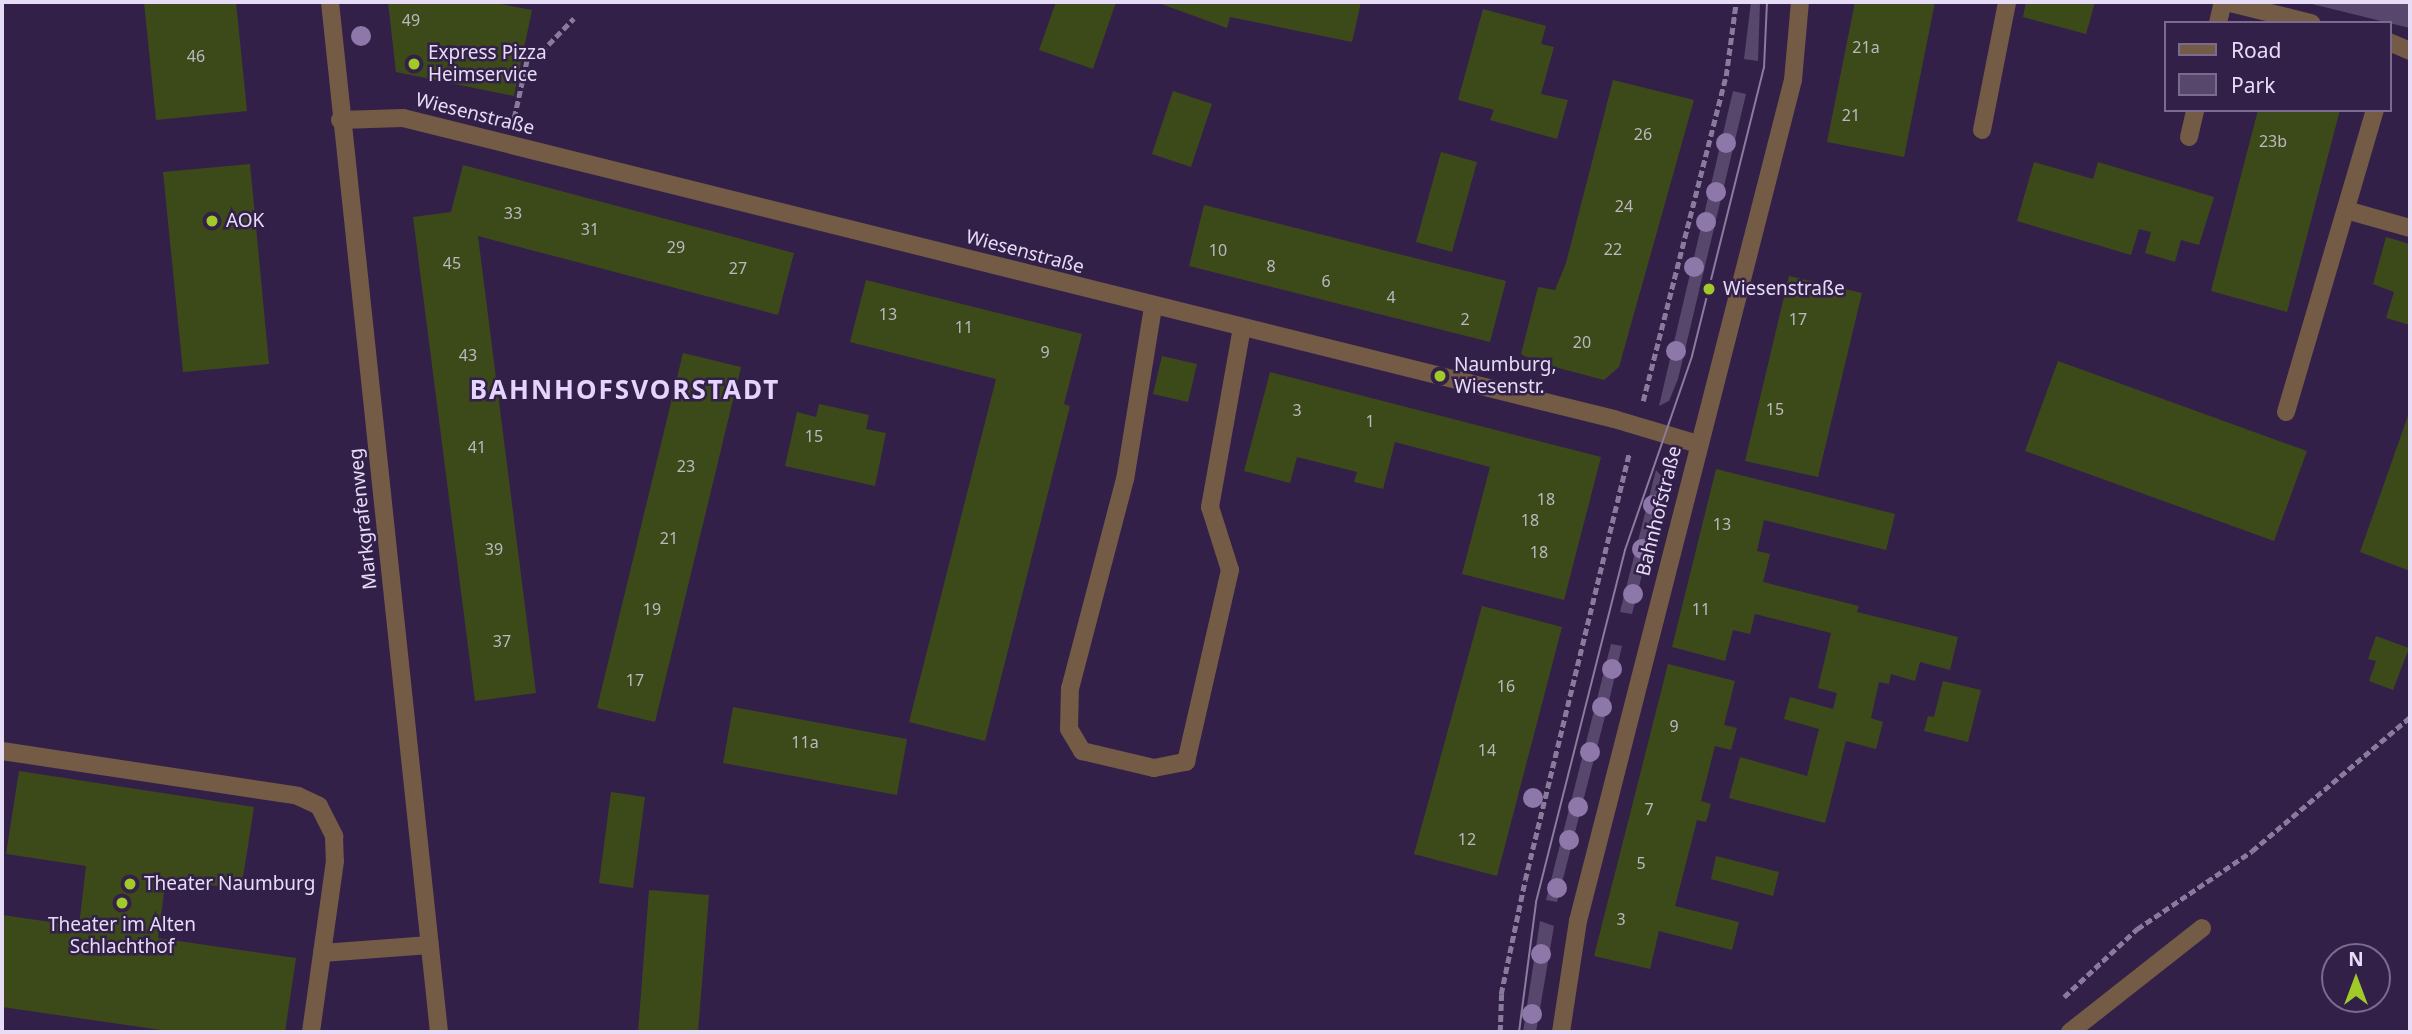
<!DOCTYPE html>
<meta charset="utf-8">
<style>
body{margin:0}
#map{position:relative;width:2412px;height:1034px;overflow:hidden;background:#332049;font-family:"Noto Sans",sans-serif}
div>[style]{position:absolute}
.green>*{inset:0;background:#57476c}
.building>*{inset:0;background:#3c4a19}
.path>*{height:4.5px;margin-top:-2.25px;transform-origin:0;background:repeating-linear-gradient(90deg,#897b9c 0 7px,transparent 0 10.5px)}
.minor>*{height:18px;margin:-9px;padding:0 9px;transform-origin:9px;border-radius:9px;background:#735b45}
.tram>*{height:2px;margin:-1px;padding:0 1px;transform-origin:1px;border-radius:1px;background:#8a7c9d}
.trees>*{width:20px;height:20px;margin:-10px;border-radius:50%;background:#8d78a9}
.dots>*{width:19px;height:19px;translate:-50% -50%;box-sizing:border-box;border:4px solid #332049;border-radius:50%}
span{translate:-50% -50%;white-space:nowrap;text-align:center;line-height:1.15;-webkit-text-stroke:5px #332049;paint-order:stroke}
.number-label{font-size:16px;color:#bcb8bf}
.number-label span{-webkit-text-stroke-width:0}
.poi-label{font-size:19px;color:#e6dcf6}
.left{translate:0 -50%;text-align:left}
.street-label{font-size:19px;color:#e6dcf6}
.district-label{font-size:26px;color:#e5d4fe;font-weight:700;letter-spacing:2px}
.frame{position:absolute;inset:0;border:4px solid #e6dcf6;pointer-events:none}
.legend{position:absolute;left:2164px;top:21px;width:228px;height:91px;box-sizing:border-box;background:#332049;border:2px solid #7b6b8e;margin:0;padding:9px 12px;list-style:none;font-size:21px;color:#e6dcf6}
.legend li{display:flex;align-items:center;gap:14px;height:35px}
.legend b{width:35px;border:2px solid #7b6b8e}
.north{position:absolute;left:2321px;top:943px;width:70px;height:70px;box-sizing:border-box;background:#332049;border:2px solid #7b6b8e;border-radius:50%;rotate:0deg;font-size:19px;font-weight:700;line-height:28px;text-align:center;color:#e6dcf6}
.north::after{content:'';display:block;margin:auto;width:24px;height:32px;background:#a1c929;clip-path:polygon(50% 0,100% 100%,50% 72%,0 100%)}
</style>
<div id="map">
<div class="green">
<div style="clip-path:polygon(1751px 2px,1760px 2px,1758px 61px,1744px 59px)"></div>
<div style="clip-path:polygon(2304px 2px,2410px 2px,2410px 28px,2389px 23px)"></div>
<div style="clip-path:polygon(1733px 91px,1746px 94px,1678px 379px,1669px 401px,1659px 406px)"></div>
<div style="clip-path:polygon(1656px 470px,1663px 478px,1664px 489px,1632px 614px,1620px 612px)"></div>
<div style="clip-path:polygon(1611px 644px,1622px 646px,1609px 701px,1557px 902px,1546px 900px)"></div>
<div style="clip-path:polygon(1540px 921px,1554px 926px,1536px 1032px,1523px 1032px)"></div>
</div>
<div class="building">
<div style="clip-path:polygon(144px 2px,236px 2px,247px 111px,156px 120px)"></div>
<div style="clip-path:polygon(388px 2px,490px 2px,532px 10px,514px 96px,396px 72px)"></div>
<div style="clip-path:polygon(1056px 2px,1116px 2px,1093px 69px,1039px 50px)"></div>
<div style="clip-path:polygon(1156px 2px,1361px 2px,1352px 42px,1230px 17px,1227px 28px)"></div>
<div style="clip-path:polygon(1855px 2px,1935px 2px,1904px 157px,1827px 142px)"></div>
<div style="clip-path:polygon(2026px 2px,2095px 2px,2086px 34px,2023px 17px)"></div>
<div style="clip-path:polygon(1483px 9px,1546px 26px,1541px 44px,1554px 47px,1541px 94px,1568px 100px,1557px 139px,1490px 120px,1494px 110px,1458px 100px)"></div>
<div style="clip-path:polygon(1613px 80px,1694px 100px,1619px 367px,1604px 380px,1536px 362px,1521px 354px,1538px 287px,1555px 290px,1566px 263px)"></div>
<div style="clip-path:polygon(1173px 91px,1212px 104px,1191px 167px,1152px 154px)"></div>
<div style="clip-path:polygon(2258px 110px,2340px 110px,2287px 312px,2211px 291px)"></div>
<div style="clip-path:polygon(1441px 152px,1477px 162px,1452px 252px,1416px 242px)"></div>
<div style="clip-path:polygon(2034px 162px,2093px 179px,2098px 162px,2214px 197px,2199px 245px,2181px 240px,2175px 262px,2145px 253px,2151px 232px,2139px 229px,2131px 255px,2017px 221px)"></div>
<div style="clip-path:polygon(250px 164px,269px 364px,183px 372px,163px 172px)"></div>
<div style="clip-path:polygon(463px 165px,794px 253px,778px 315px,478px 236px,536px 693px,475px 701px,413px 217px,451px 212px)"></div>
<div style="clip-path:polygon(1204px 205px,1506px 281px,1490px 342px,1189px 266px)"></div>
<div style="clip-path:polygon(2386px 237px,2410px 244px,2410px 325px,2386px 318px,2394px 292px,2373px 284px)"></div>
<div style="clip-path:polygon(1789px 276px,1862px 293px,1818px 477px,1745px 461px)"></div>
<div style="clip-path:polygon(866px 280px,1082px 334px,1064px 404px,1070px 406px,985px 741px,909px 722px,996px 379px,850px 342px)"></div>
<div style="clip-path:polygon(683px 353px,741px 367px,655px 722px,597px 708px)"></div>
<div style="clip-path:polygon(1162px 356px,1197px 364px,1188px 402px,1153px 394px)"></div>
<div style="clip-path:polygon(2058px 361px,2307px 451px,2274px 541px,2025px 451px)"></div>
<div style="clip-path:polygon(1270px 372px,1601px 457px,1564px 600px,1462px 574px,1490px 467px,1395px 442px,1383px 489px,1354px 482px,1357px 472px,1297px 457px,1290px 483px,1244px 471px)"></div>
<div style="clip-path:polygon(819px 404px,869px 415px,866px 429px,886px 433px,875px 486px,785px 466px,797px 412px,816px 417px)"></div>
<div style="clip-path:polygon(2410px 410px,2410px 571px,2360px 552px)"></div>
<div style="clip-path:polygon(1716px 469px,1895px 514px,1886px 550px,1764px 520px,1757px 551px,1770px 554px,1763px 582px,1859px 606px,1857px 612px,1958px 637px,1950px 670px,1920px 662px,1915px 681px,1891px 674px,1889px 684px,1879px 682px,1871px 718px,1883px 722px,1876px 749px,1846px 741px,1825px 823px,1729px 798px,1740px 757px,1807px 776px,1819px 729px,1784px 719px,1790px 697px,1833px 709px,1837px 693px,1818px 688px,1831px 633px,1755px 614px,1750px 634px,1733px 630px,1725px 661px,1672px 647px)"></div>
<div style="clip-path:polygon(1482px 606px,1562px 627px,1497px 876px,1414px 854px)"></div>
<div style="clip-path:polygon(2376px 636px,2409px 648px,2393px 690px,2369px 681px,2376px 661px,2368px 659px)"></div>
<div style="clip-path:polygon(1668px 664px,1735px 681px,1724px 725px,1737px 728px,1731px 750px,1715px 746px,1701px 801px,1711px 804px,1706px 822px,1697px 820px,1675px 906px,1739px 922px,1732px 950px,1659px 931px,1650px 969px,1594px 956px)"></div>
<div style="clip-path:polygon(1943px 681px,1981px 690px,1968px 742px,1924px 731px,1928px 716px,1934px 717px)"></div>
<div style="clip-path:polygon(733px 707px,907px 739px,897px 795px,723px 763px)"></div>
<div style="clip-path:polygon(19px 771px,254px 807px,241px 890px,166px 878px,158px 938px,296px 958px,285px 1032px,175px 1032px,2px 1007px,2px 915px,79px 926px,86px 866px,6px 854px)"></div>
<div style="clip-path:polygon(611px 792px,645px 797px,633px 888px,599px 883px)"></div>
<div style="clip-path:polygon(1716px 856px,1779px 872px,1773px 896px,1711px 879px)"></div>
<div style="clip-path:polygon(649px 890px,709px 895px,698px 1032px,638px 1032px)"></div>
</div>
<div class="path">
<div style="left:514px;top:118px;width:65px;rotate:-77.5deg"></div>
<div style="left:528px;top:55px;width:13px;rotate:-13deg"></div>
<div style="left:541px;top:52px;width:47px;rotate:-45.9deg"></div>
<div style="left:1643px;top:401px;width:335px;rotate:-75.7deg"></div>
<div style="left:1726px;top:76px;width:75px;rotate:-82.3deg"></div>
<div style="left:2064px;top:997px;width:100px;rotate:-43deg"></div>
<div style="left:2137px;top:929px;width:139px;rotate:-34.1deg"></div>
<div style="left:2252px;top:851px;width:207px;rotate:-40.3deg"></div>
<div style="left:1500px;top:1032px;width:38px;rotate:-88deg"></div>
<div style="left:1501px;top:994px;width:116px;rotate:-78.1deg"></div>
<div style="left:1525px;top:880px;width:439px;rotate:-76.3deg"></div>
</div>
<div class="minor">
<div style="left:330px;top:2px;width:1036px;rotate:83.96deg"></div>
<div style="left:2226px;top:2px;width:88px;rotate:13.9deg"></div>
<div style="left:2218px;top:23px;width:22px;rotate:-77deg"></div>
<div style="left:2389px;top:42px;width:23px;rotate:23deg"></div>
<div style="left:340px;top:120px;width:63px;rotate:-1.8deg"></div>
<div style="left:403px;top:118px;width:1248px;rotate:13.96deg"></div>
<div style="left:1614px;top:419px;width:88px;rotate:16.6deg"></div>
<div style="left:1982px;top:130px;width:130px;rotate:-78.9deg"></div>
<div style="left:2189px;top:137px;width:28px;rotate:-77deg"></div>
<div style="left:2346px;top:210px;width:66px;rotate:15.7deg"></div>
<div style="left:1153px;top:307px;width:174px;rotate:99.2deg"></div>
<div style="left:1125px;top:479px;width:216px;rotate:104.7deg"></div>
<div style="left:1070px;top:688px;width:41px;rotate:91.4deg"></div>
<div style="left:1069px;top:729px;width:26px;rotate:59deg"></div>
<div style="left:1082px;top:751px;width:74px;rotate:13.3deg"></div>
<div style="left:1154px;top:768px;width:33px;rotate:-11deg"></div>
<div style="left:1186px;top:762px;width:197px;rotate:-77.1deg"></div>
<div style="left:1230px;top:570px;width:66px;rotate:-107.6deg"></div>
<div style="left:1210px;top:507px;width:183px;rotate:-79.9deg"></div>
<div style="left:2286px;top:412px;width:315px;rotate:-73.6deg"></div>
<div style="left:2px;top:751px;width:299px;rotate:8.6deg"></div>
<div style="left:298px;top:796px;width:23px;rotate:25deg"></div>
<div style="left:319px;top:806px;width:34px;rotate:63deg"></div>
<div style="left:334px;top:836px;width:25px;rotate:88deg"></div>
<div style="left:335px;top:861px;width:173px;rotate:98deg"></div>
<div style="left:322px;top:953px;width:108px;rotate:-4.2deg"></div>
<div style="left:1561px;top:1032px;width:112px;rotate:-81.3deg"></div>
<div style="left:1578px;top:921px;width:868px;rotate:-75.66deg"></div>
<div style="left:1793px;top:80px;width:78px;rotate:-84.9deg"></div>
<div style="left:2070px;top:1032px;width:168px;rotate:-38.2deg"></div>
</div>
<div class="tram">
<div style="left:1519px;top:1032px;width:131px;rotate:-82.5deg"></div>
<div style="left:1536px;top:902px;width:363px;rotate:-75.8deg"></div>
<div style="left:1625px;top:550px;width:205px;rotate:-70.9deg"></div>
<div style="left:1692px;top:356px;width:297px;rotate:-76deg"></div>
<div style="left:1764px;top:68px;width:66px;rotate:-87.4deg"></div>
</div>
<div class="trees">
<div style="left:361px;top:36px"></div>
<div style="left:1726px;top:143px"></div>
<div style="left:1716px;top:192px"></div>
<div style="left:1706px;top:222px"></div>
<div style="left:1694px;top:267px"></div>
<div style="left:1676px;top:351px"></div>
<div style="left:1653px;top:505px"></div>
<div style="left:1642px;top:549px"></div>
<div style="left:1633px;top:594px"></div>
<div style="left:1612px;top:669px"></div>
<div style="left:1602px;top:707px"></div>
<div style="left:1590px;top:752px"></div>
<div style="left:1533px;top:798px"></div>
<div style="left:1578px;top:807px"></div>
<div style="left:1569px;top:840px"></div>
<div style="left:1557px;top:888px"></div>
<div style="left:1541px;top:954px"></div>
<div style="left:1532px;top:1014px"></div>
</div>
<div class="dots">
<div style="left:414px;top:64px;background:#a1c929"></div>
<div style="left:212px;top:221px;background:#a1c929"></div>
<div style="left:1709px;top:289px;background:#a1c929"></div>
<div style="left:1440px;top:376px;background:#a1c929"></div>
<div style="left:130px;top:884px;background:#a1c929"></div>
<div style="left:122px;top:903px;background:#a1c929"></div>
</div>
<div class="number-label">
<span style="left:411px;top:20px">49</span>
<span style="left:1866px;top:47px">21a</span>
<span style="left:196px;top:56px">46</span>
<span style="left:1851px;top:115px">21</span>
<span style="left:1643px;top:134px">26</span>
<span style="left:2273px;top:141px">23b</span>
<span style="left:1624px;top:206px">24</span>
<span style="left:513px;top:213px">33</span>
<span style="left:590px;top:229px">31</span>
<span style="left:676px;top:247px">29</span>
<span style="left:1613px;top:249px">22</span>
<span style="left:1218px;top:250px">10</span>
<span style="left:452px;top:263px">45</span>
<span style="left:1271px;top:266px">8</span>
<span style="left:738px;top:268px">27</span>
<span style="left:1326px;top:281px">6</span>
<span style="left:1391px;top:297px">4</span>
<span style="left:888px;top:314px">13</span>
<span style="left:1465px;top:319px">2</span>
<span style="left:1798px;top:319px">17</span>
<span style="left:964px;top:327px">11</span>
<span style="left:1582px;top:342px">20</span>
<span style="left:1045px;top:352px">9</span>
<span style="left:468px;top:355px">43</span>
<span style="left:1775px;top:409px">15</span>
<span style="left:1297px;top:410px">3</span>
<span style="left:1370px;top:421px">1</span>
<span style="left:814px;top:436px">15</span>
<span style="left:477px;top:447px">41</span>
<span style="left:686px;top:466px">23</span>
<span style="left:1546px;top:499px">18</span>
<span style="left:1530px;top:520px">18</span>
<span style="left:1722px;top:524px">13</span>
<span style="left:669px;top:538px">21</span>
<span style="left:494px;top:549px">39</span>
<span style="left:1539px;top:552px">18</span>
<span style="left:652px;top:609px">19</span>
<span style="left:1701px;top:609px">11</span>
<span style="left:502px;top:641px">37</span>
<span style="left:635px;top:680px">17</span>
<span style="left:1506px;top:686px">16</span>
<span style="left:1674px;top:726px">9</span>
<span style="left:805px;top:742px">11a</span>
<span style="left:1487px;top:750px">14</span>
<span style="left:1649px;top:809px">7</span>
<span style="left:1467px;top:839px">12</span>
<span style="left:1641px;top:863px">5</span>
<span style="left:1621px;top:919px">3</span>
</div>
<div class="poi-label">
<span class="left" style="left:428px;top:64px">Express Pizza<br>Heimservice</span>
<span class="left" style="left:226px;top:221px">AOK</span>
<span class="left" style="left:1723px;top:289px">Wiesenstraße</span>
<span class="left" style="left:1454px;top:376px">Naumburg,<br>Wiesenstr.</span>
<span class="left" style="left:144px;top:884px">Theater Naumburg</span>
<span style="left:122px;top:936px">Theater im Alten<br>Schlachthof</span>
</div>
<div class="street-label">
<span style="left:475px;top:114px;rotate:14deg">Wiesenstraße</span>
<span style="left:1025px;top:252px;rotate:15deg">Wiesenstraße</span>
<span style="left:1659px;top:511px;rotate:-76deg">Bahnhofstraße</span>
<span style="left:363px;top:519px;rotate:-96deg">Markgrafenweg</span>
</div>
<div class="district-label">
<span style="left:625px;top:390px">BAHNHOFSVORSTADT</span>
</div>
<div class="frame"></div>
<ul class="legend">
<li><b style="height:9px;background:#735b45"></b>Road</li>
<li><b style="height:19px;background:#57476c"></b>Park</li>
</ul>
<div class="north">N</div>
</div>
